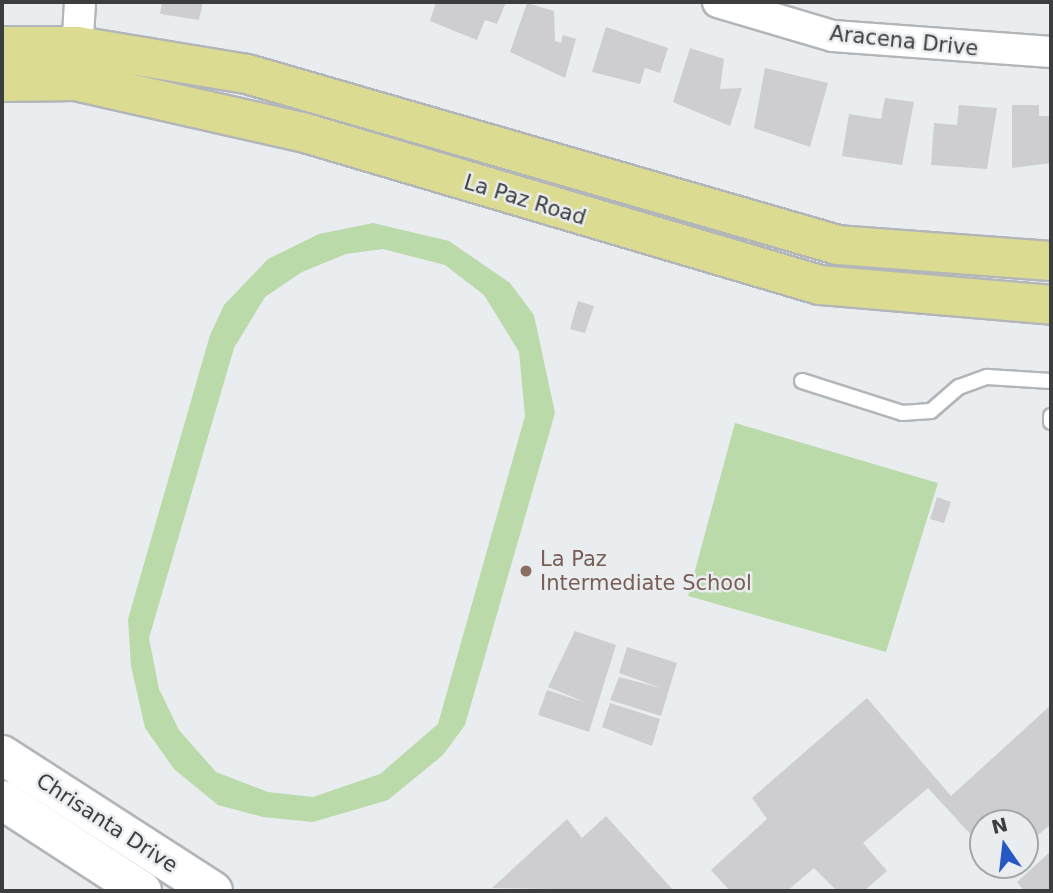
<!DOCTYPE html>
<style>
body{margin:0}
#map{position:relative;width:1053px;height:893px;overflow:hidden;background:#e9edef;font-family:"DejaVu Sans",sans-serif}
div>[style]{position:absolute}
.green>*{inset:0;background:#bbdaaa}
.building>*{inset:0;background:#ceced2}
.roads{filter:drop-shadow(2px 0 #b3b6b9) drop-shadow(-2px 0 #b3b6b9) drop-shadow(0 2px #b3b6b9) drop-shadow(0 -2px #b3b6b9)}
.lane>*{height:14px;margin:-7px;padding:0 7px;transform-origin:7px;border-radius:7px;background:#fff}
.street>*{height:30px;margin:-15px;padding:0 15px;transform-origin:15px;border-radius:15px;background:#fff}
.secondary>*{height:38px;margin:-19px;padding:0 19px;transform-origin:19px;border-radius:19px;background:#fff}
.primary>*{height:38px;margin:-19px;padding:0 19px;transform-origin:19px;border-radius:19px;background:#dbdb91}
.dots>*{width:19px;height:19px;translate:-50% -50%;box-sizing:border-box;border:4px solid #e9edef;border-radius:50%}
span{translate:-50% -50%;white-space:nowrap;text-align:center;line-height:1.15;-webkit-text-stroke:5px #e9edef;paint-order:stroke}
.street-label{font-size:21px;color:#3c3d3e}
.education-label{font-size:21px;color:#785e54}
.left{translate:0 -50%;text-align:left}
.frame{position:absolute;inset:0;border:4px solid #3c3d3e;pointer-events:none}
.north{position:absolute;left:969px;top:809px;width:70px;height:70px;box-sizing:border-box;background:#e9edef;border:2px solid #a4a7a8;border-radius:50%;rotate:346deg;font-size:19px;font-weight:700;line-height:28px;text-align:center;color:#3c3d3e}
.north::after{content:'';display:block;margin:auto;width:24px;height:32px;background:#2858c6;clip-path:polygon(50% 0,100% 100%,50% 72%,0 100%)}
</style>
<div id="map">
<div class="green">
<div style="clip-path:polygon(evenodd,373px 223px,449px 241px,510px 283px,534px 315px,555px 413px,465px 725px,443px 755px,388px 800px,313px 822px,263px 817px,218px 805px,174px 769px,145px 728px,131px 666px,128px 619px,210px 335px,224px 305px,268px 259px,319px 234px,373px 223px,383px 249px,445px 265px,484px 295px,519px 352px,525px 416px,438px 724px,380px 774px,313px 797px,268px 792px,216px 772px,179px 730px,159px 689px,149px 638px,234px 348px,265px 297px,302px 272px,346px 254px,383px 249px)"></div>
<div style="clip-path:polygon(735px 423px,938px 483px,886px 652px,688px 596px)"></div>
</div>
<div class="building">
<div style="clip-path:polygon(162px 2px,203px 2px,199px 20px,160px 14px)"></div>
<div style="clip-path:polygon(436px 2px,506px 2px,497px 24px,485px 20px,477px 40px,430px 21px)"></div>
<div style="clip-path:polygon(527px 3px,554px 11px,555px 41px,561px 43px,563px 35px,576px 39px,565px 78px,510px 52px)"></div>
<div style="clip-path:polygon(606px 27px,668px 48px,660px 73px,645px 68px,640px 84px,592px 72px)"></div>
<div style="clip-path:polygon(690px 48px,724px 59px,720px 89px,742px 88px,730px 126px,673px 102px)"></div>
<div style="clip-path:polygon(765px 68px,828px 83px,810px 147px,754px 128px)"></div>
<div style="clip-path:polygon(885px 98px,914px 102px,902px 165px,842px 156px,849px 114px,881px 119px)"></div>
<div style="clip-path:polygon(959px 105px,997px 108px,987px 169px,931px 165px,934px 123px,957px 125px)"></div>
<div style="clip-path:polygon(1012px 105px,1039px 105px,1039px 116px,1051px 116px,1051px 163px,1012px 168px)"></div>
<div style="clip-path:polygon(578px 301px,594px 306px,585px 333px,570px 329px)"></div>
<div style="clip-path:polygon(937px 497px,951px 502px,944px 523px,930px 519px)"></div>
<div style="clip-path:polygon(575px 631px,616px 645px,589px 732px,538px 715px,547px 690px,587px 703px,548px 687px)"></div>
<div style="clip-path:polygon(627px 647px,677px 663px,661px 716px,610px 700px,619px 677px,661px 688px,619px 673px)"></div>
<div style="clip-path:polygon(867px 698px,951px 796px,1051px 705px,1051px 824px,1025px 846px,1025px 823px,983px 823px,983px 848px,928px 788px,863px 843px,887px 871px,864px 891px,837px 891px,814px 868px,787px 891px,730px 891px,711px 870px,767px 819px,752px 798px)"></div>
<div style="clip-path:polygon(610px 703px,660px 719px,652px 746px,602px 727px)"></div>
<div style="clip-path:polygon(606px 816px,674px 891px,492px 888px,567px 819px,582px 838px)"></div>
<div style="clip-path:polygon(1051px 851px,1051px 891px,1024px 891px,1017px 882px)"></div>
</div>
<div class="roads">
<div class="lane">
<div style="left:802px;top:381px;width:105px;rotate:17.7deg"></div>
<div style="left:902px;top:413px;width:29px;rotate:-4deg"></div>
<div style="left:931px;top:411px;width:37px;rotate:-41deg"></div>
<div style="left:959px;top:387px;width:30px;rotate:-20deg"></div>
<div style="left:987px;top:377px;width:64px;rotate:3.6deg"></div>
<div style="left:1051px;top:416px;width:6px;rotate:90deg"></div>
</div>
<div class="street">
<div style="left:718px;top:2px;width:120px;rotate:16.5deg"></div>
<div style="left:833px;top:36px;width:219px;rotate:4.2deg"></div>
<div style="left:76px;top:68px;width:66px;rotate:-86.5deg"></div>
</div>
<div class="secondary">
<div style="left:2px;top:755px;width:251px;rotate:32.8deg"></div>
<div style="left:2px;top:800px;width:167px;rotate:33deg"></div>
</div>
<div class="primary">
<div style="left:2px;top:46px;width:75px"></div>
<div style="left:77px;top:46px;width:172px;rotate:9.4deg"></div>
<div style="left:247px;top:74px;width:615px;rotate:16.14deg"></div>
<div style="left:838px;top:245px;width:214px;rotate:4.3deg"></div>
<div style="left:2px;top:82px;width:73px;rotate:-0.8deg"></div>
<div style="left:75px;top:81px;width:233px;rotate:12.7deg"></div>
<div style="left:302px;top:132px;width:540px;rotate:16.46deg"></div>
<div style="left:820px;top:285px;width:232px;rotate:4.9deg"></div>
</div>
</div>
<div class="dots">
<div style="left:526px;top:571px;background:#8d6e63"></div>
</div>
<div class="street-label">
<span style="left:904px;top:41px;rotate:6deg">Aracena Drive</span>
<span style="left:525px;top:200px;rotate:17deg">La Paz Road</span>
<span style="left:107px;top:823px;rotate:33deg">Chrisanta Drive</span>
</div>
<div class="education-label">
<span class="left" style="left:540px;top:571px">La Paz<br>Intermediate School</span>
</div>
<div class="frame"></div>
<div class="north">N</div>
</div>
